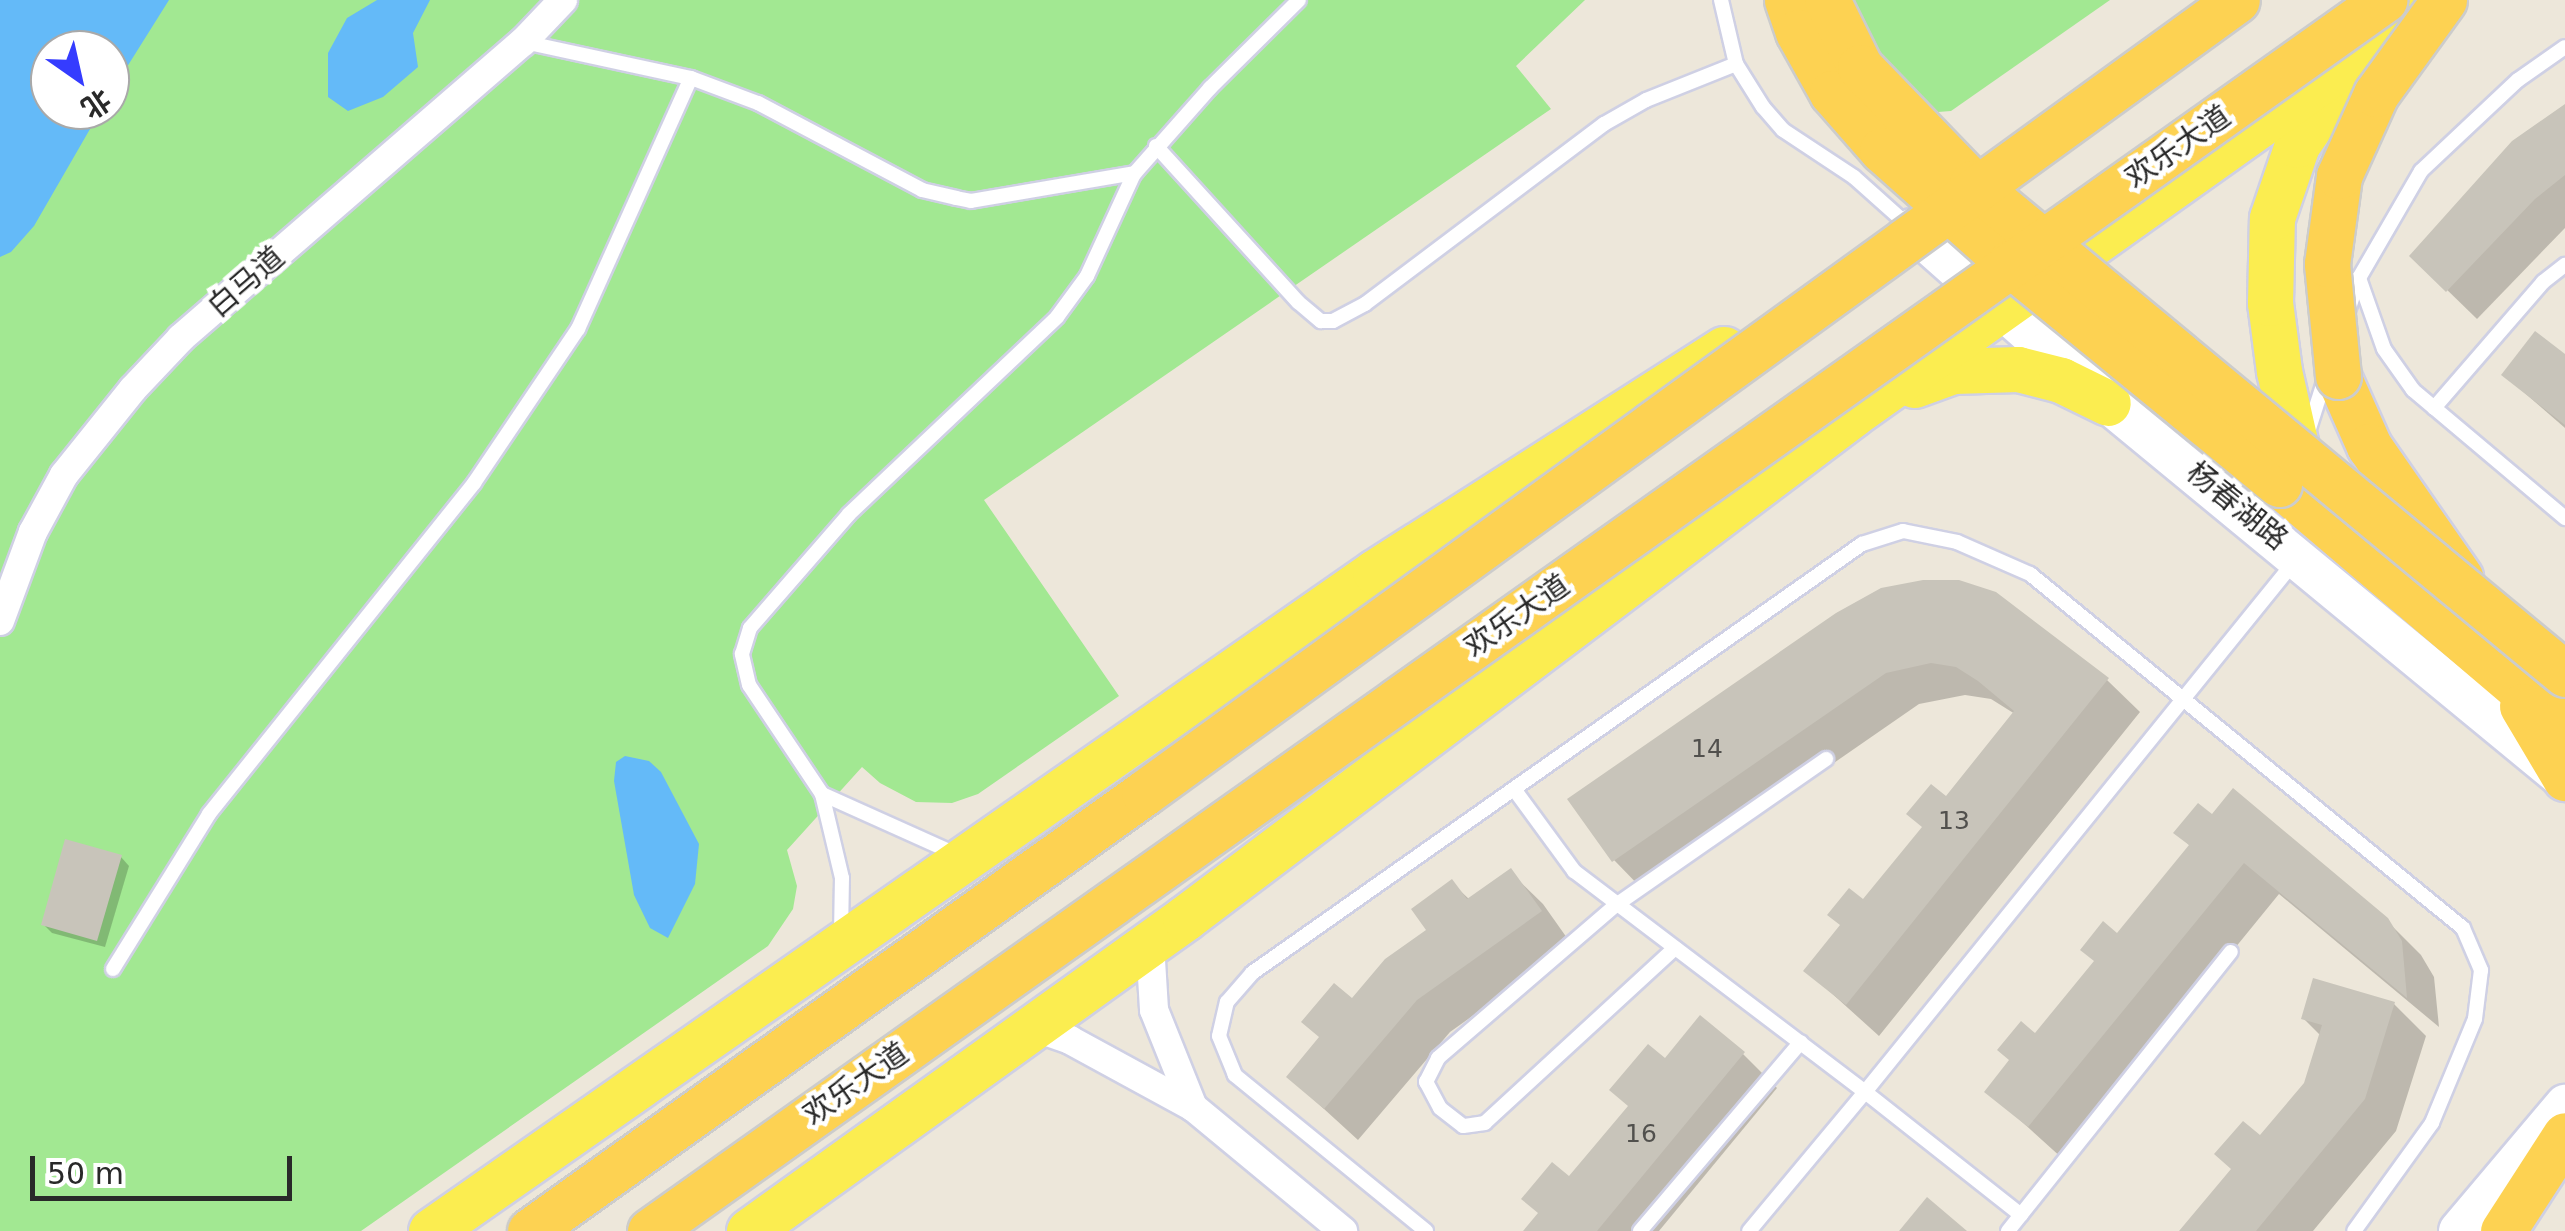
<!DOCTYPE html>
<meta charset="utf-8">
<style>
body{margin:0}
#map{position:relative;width:2565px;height:1231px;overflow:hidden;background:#ede7da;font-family:"DejaVu Sans","Noto Sans SC",sans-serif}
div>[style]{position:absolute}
.green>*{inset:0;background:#a2e892}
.water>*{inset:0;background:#64baf8}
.shadow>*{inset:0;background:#0003}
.building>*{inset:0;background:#c8c4ba}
.roads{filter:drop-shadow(2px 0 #cfd0e4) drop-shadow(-2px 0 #cfd0e4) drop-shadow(0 2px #cfd0e4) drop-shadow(0 -2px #cfd0e4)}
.service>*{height:14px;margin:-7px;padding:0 7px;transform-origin:7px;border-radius:7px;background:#fff}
.minor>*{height:28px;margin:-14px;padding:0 14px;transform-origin:14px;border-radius:14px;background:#fff}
.secondary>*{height:40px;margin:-20px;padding:0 20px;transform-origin:20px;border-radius:20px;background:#fff}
.primary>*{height:45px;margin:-22.5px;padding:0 22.5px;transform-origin:22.5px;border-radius:22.5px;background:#fbed50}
.trunk>*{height:45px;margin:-22.5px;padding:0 22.5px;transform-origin:22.5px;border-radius:22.5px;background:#fdd252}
.bridges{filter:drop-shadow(2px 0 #ccc) drop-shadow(-2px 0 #ccc) drop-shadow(0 2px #ccc) drop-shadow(0 -2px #ccc)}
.trunk-bridge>*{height:45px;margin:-22.5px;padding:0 22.5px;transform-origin:22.5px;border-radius:22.5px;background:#fdd252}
span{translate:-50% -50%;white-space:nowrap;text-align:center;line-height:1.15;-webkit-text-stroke:9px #fff;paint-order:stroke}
.number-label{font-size:25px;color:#51504d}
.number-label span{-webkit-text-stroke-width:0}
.street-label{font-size:30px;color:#292929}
.north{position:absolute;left:30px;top:30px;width:100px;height:100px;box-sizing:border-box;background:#fff;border:2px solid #a9a9a9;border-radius:50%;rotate:146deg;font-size:28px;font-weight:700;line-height:40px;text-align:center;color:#292929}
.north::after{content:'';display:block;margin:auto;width:35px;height:45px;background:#353cff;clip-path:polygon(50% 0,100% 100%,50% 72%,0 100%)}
.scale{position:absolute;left:30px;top:1156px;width:262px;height:45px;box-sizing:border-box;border:5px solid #292929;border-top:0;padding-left:12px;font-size:30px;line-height:35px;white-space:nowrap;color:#292929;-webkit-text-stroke:8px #fff;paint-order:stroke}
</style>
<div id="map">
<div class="green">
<div style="clip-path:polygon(evenodd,0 0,1585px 0,1516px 66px,1551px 109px,984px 500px,1119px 696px,978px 794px,952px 803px,916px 802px,880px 783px,862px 767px,787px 850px,797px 886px,793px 909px,768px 946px,361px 1231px,0 1231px,0 0,50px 50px,110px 50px,110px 110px,50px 110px,50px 50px)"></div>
<div style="clip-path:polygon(1850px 0,2110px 0,1951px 111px,1938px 112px,1923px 104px,1889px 65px,1861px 25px)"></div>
</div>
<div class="water">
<div style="clip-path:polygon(0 0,169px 0,110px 94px,110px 50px,50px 50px,50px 110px,101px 110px,34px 226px,11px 252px,0 257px)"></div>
<div style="clip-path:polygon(377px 0,430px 0,413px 33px,418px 67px,383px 97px,348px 111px,328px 97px,328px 53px,347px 18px)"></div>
<div style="clip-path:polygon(625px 756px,649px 761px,661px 772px,699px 844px,695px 884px,668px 938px,650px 928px,634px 895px,614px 781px,616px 762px)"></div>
</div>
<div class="shadow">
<div style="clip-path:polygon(2565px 107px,2565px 228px,2477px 319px,2441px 284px)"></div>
<div style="clip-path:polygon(2565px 357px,2565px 428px,2504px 375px)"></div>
<div style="clip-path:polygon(1837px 615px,2107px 680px,2140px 712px,1879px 1036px,1807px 971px,2015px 714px,1991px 699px,1965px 695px,1919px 704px,1646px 893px,1614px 860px)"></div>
<div style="clip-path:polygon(2177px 832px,2386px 920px,2421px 955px,2434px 977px,2439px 1027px,2279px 894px,2063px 1159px,1988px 1091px,2191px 847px)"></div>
<div style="clip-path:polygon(121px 857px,129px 866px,105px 947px,52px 933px,44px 925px)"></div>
<div style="clip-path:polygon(1510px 872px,1543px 904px,1572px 945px,1450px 1032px,1358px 1140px,1289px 1077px,1352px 1002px,1430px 931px,1452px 883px,1470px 900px)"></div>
<div style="clip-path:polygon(2394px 1004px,2426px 1036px,2396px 1131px,2313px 1231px,2182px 1231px,2306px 1084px,2321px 1036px,2303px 1018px)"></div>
<div style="clip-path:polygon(1743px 1054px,1777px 1088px,1659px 1231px,1527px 1231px,1665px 1062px)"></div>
</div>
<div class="building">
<div style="clip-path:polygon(2565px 104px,2565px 175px,2535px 199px,2446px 292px,2409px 256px,2512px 141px)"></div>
<div style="clip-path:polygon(2535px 331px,2565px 354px,2565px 425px,2501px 375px)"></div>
<div style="clip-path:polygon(1923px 580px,1959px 580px,1996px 592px,2109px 678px,1846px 1005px,1803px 971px,1840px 925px,1827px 915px,1849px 888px,1863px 899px,1922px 827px,1906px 814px,1931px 784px,1946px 796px,2014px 711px,1978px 681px,1956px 667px,1931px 663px,1886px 673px,1612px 862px,1567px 799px,1836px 613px,1881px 588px)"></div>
<div style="clip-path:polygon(2233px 788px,2388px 918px,2402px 941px,2407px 998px,2244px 863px,2028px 1127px,1984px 1092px,2009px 1060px,1997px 1050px,2021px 1021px,2035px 1033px,2094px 961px,2080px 950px,2103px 921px,2117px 933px,2189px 845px,2173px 833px,2198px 803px,2212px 814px)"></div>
<div style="clip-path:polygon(65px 839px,122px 855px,97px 941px,41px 925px)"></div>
<div style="clip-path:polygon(1511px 868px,1542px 911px,1417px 1000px,1324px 1109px,1286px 1077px,1319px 1037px,1301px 1022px,1334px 983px,1352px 998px,1385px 959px,1426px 930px,1411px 909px,1452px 879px,1467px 899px)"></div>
<div style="clip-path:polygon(2313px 978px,2395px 1002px,2365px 1099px,2256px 1231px,2179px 1231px,2231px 1169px,2214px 1154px,2243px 1121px,2260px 1135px,2304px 1083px,2322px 1025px,2301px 1019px)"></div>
<div style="clip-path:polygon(1700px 1015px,1745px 1052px,1597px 1231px,1523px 1231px,1538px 1213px,1521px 1199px,1552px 1162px,1569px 1176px,1628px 1106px,1609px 1090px,1648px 1044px,1665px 1058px)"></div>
<div style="clip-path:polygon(1927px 1197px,1967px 1231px,1899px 1231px)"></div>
</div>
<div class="roads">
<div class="service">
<div style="left:1721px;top:0;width:66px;rotate:76.8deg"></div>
<div style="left:1736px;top:64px;width:51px;rotate:57.9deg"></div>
<div style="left:1763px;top:107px;width:30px;rotate:49deg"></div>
<div style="left:1783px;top:130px;width:85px;rotate:33.5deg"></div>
<div style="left:1854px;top:177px;width:76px;rotate:41.8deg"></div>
<div style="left:524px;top:42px;width:171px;rotate:12.2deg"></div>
<div style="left:691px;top:78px;width:72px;rotate:20.5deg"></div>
<div style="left:758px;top:103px;width:186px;rotate:27.9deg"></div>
<div style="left:922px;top:190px;width:35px;rotate:13deg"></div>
<div style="left:956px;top:198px;width:15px;rotate:11deg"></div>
<div style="left:971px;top:201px;width:166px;rotate:-9.7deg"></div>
<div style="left:1156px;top:146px;width:211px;rotate:47.7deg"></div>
<div style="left:1298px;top:302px;width:30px;rotate:40deg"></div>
<div style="left:1321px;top:321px;width:12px"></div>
<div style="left:1333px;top:321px;width:36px;rotate:-28deg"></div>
<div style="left:1365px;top:304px;width:299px;rotate:-37deg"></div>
<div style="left:1604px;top:124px;width:48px;rotate:-29.7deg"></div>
<div style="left:1646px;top:100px;width:97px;rotate:-21.8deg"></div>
<div style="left:2359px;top:278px;width:75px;rotate:70.6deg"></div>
<div style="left:2384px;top:349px;width:50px;rotate:54.7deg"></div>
<div style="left:2413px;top:390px;width:199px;rotate:40.1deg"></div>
<div style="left:2348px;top:311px;width:35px;rotate:-72deg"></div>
<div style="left:2359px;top:278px;width:124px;rotate:-59.9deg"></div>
<div style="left:2421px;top:171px;width:133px;rotate:-43.2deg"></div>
<div style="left:2518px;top:80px;width:57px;rotate:-35.1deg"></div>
<div style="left:2434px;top:408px;width:167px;rotate:-49.1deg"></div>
<div style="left:2543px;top:282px;width:28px;rotate:-38deg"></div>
<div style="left:2307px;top:435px;width:59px;rotate:-72.2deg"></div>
<div style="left:1514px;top:789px;width:102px;rotate:53.8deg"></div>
<div style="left:1574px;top:871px;width:365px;rotate:37.2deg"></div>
<div style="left:1865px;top:1092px;width:181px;rotate:129.8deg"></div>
<div style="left:822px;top:794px;width:149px;rotate:24.2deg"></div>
<div style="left:841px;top:934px;width:56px;rotate:-89deg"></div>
<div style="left:842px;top:878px;width:86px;rotate:-103.4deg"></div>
<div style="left:822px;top:794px;width:131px;rotate:-123.8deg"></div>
<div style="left:749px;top:685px;width:32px;rotate:-103deg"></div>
<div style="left:742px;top:654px;width:27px;rotate:-73deg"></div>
<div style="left:750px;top:628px;width:151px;rotate:-49deg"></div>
<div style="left:849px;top:514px;width:286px;rotate:-43.4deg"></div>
<div style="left:1057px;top:317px;width:51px;rotate:-53.8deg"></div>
<div style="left:1087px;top:276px;width:112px;rotate:-65.3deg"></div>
<div style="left:1134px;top:174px;width:115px;rotate:-48.5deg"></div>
<div style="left:1210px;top:88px;width:125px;rotate:-44.7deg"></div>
<div style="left:1675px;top:948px;width:258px;rotate:137.4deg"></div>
<div style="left:1485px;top:1123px;width:22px;rotate:172deg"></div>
<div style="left:1463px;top:1126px;width:29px;rotate:-142deg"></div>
<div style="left:1440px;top:1108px;width:30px;rotate:-118deg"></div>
<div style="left:1426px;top:1082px;width:27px;rotate:-63deg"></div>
<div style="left:1438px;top:1058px;width:235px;rotate:-40.7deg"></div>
<div style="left:1616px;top:905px;width:256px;rotate:-34.8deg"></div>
<div style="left:113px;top:969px;width:182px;rotate:-58.2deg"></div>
<div style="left:209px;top:814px;width:424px;rotate:-51.3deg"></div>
<div style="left:474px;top:483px;width:186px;rotate:-56deg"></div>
<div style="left:578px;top:329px;width:275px;rotate:-65.8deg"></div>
<div style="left:2021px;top:1215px;width:199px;rotate:-141.7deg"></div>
<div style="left:1865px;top:1092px;width:683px;rotate:-51deg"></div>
<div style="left:1426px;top:1231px;width:247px;rotate:-140.8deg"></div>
<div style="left:1235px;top:1075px;width:42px;rotate:-112.3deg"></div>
<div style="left:1219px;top:1036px;width:35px;rotate:-77deg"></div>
<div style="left:1227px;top:1002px;width:38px;rotate:-49deg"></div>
<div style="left:1252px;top:973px;width:746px;rotate:-35.12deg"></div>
<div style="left:1862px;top:544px;width:43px;rotate:-17.6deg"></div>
<div style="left:1903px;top:531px;width:55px;rotate:11.5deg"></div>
<div style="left:1957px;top:542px;width:80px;rotate:23.7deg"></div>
<div style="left:2030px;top:574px;width:559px;rotate:39.27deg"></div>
<div style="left:2463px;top:928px;width:46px;rotate:66.8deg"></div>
<div style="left:2481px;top:970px;width:49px;rotate:97deg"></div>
<div style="left:2475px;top:1019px;width:113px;rotate:112.5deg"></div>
<div style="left:2432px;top:1123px;width:133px;rotate:125.8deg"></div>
<div style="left:1640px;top:1231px;width:248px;rotate:-49.6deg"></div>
<div style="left:2008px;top:1231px;width:357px;rotate:-51.4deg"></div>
</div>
<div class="minor">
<div style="left:0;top:621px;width:95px;rotate:-69.7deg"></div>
<div style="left:33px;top:532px;width:65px;rotate:-61.5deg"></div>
<div style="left:64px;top:475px;width:110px;rotate:-51.3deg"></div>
<div style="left:133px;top:389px;width:70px;rotate:-46.7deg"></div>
<div style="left:181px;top:338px;width:452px;rotate:-40.9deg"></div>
<div style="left:523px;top:42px;width:58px;rotate:-46.4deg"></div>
<div style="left:1150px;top:944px;width:66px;rotate:86.5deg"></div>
<div style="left:1154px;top:1010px;width:105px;rotate:68.1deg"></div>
<div style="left:1036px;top:1028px;width:36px;rotate:19deg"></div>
<div style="left:1070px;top:1040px;width:140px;rotate:28.6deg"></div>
<div style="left:1193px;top:1107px;width:195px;rotate:39.6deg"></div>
</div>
<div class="secondary">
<div style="left:1912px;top:229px;width:262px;rotate:41.6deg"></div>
<div style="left:2108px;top:403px;width:583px;rotate:39.5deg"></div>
<div style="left:2459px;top:1231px;width:165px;rotate:-49.9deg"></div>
</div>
<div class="primary">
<div style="left:1914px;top:385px;width:41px;rotate:-19.7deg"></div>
<div style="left:1953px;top:371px;width:65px;rotate:-1.8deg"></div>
<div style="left:2018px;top:369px;width:44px;rotate:14.3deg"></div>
<div style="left:2061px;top:380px;width:52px;rotate:26.1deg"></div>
<div style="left:2299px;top:459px;width:90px;rotate:-102.8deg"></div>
<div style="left:2279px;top:371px;width:69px;rotate:-97.5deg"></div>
<div style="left:2270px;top:303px;width:85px;rotate:-88.7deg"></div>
<div style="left:2272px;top:218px;width:77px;rotate:-71.1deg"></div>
<div style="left:2297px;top:145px;width:81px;rotate:-55.5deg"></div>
<div style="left:431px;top:1231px;width:1151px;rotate:-34.92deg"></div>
<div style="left:1375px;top:572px;width:414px;rotate:-32.6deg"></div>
<div style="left:749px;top:1231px;width:537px;rotate:-35.67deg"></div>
<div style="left:1185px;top:918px;width:837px;rotate:-37.03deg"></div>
<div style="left:1853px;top:414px;width:714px;rotate:-35.43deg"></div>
</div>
<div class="trunk">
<div style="left:2338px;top:376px;width:77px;rotate:66.1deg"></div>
<div style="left:2369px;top:446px;width:160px;rotate:55.2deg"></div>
<div style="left:2279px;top:484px;width:375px;rotate:40.4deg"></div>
<div style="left:2522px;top:706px;width:84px;rotate:59.2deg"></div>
<div style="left:2503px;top:1231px;width:114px;rotate:-57.1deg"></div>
</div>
</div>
<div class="bridges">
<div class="trunk-bridge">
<div style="left:1787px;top:0;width:34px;rotate:71deg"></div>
<div style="left:1798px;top:32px;width:70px;rotate:60.9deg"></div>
<div style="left:1832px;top:93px;width:76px;rotate:48.7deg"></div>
<div style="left:1882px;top:150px;width:170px;rotate:41.7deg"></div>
<div style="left:2009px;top:263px;width:349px;rotate:39.3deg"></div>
<div style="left:1827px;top:0;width:75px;rotate:63.8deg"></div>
<div style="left:1860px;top:67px;width:161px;rotate:46deg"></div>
<div style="left:1972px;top:183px;width:770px;rotate:39.62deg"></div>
<div style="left:2338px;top:376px;width:113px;rotate:-95.6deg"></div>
<div style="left:2327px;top:264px;width:89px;rotate:-82.2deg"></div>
<div style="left:2339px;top:176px;width:90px;rotate:-65.7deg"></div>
<div style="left:2376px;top:94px;width:116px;rotate:-54.1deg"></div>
<div style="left:530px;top:1231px;width:754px;rotate:-35.5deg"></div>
<div style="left:1144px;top:793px;width:1350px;rotate:-35.96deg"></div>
<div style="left:650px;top:1231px;width:2127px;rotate:-35.37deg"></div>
</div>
</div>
<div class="number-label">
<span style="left:1707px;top:749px">14</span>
<span style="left:1954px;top:821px">13</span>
<span style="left:1641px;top:1134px">16</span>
</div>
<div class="street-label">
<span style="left:2178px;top:147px;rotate:-35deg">欢乐大道</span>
<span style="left:246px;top:282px;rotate:-41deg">白马道</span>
<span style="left:2237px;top:506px;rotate:39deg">杨春湖路</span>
<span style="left:1517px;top:616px;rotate:-35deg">欢乐大道</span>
<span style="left:856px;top:1084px;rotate:-35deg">欢乐大道</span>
</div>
<div class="north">北</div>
<div class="scale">50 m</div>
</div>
